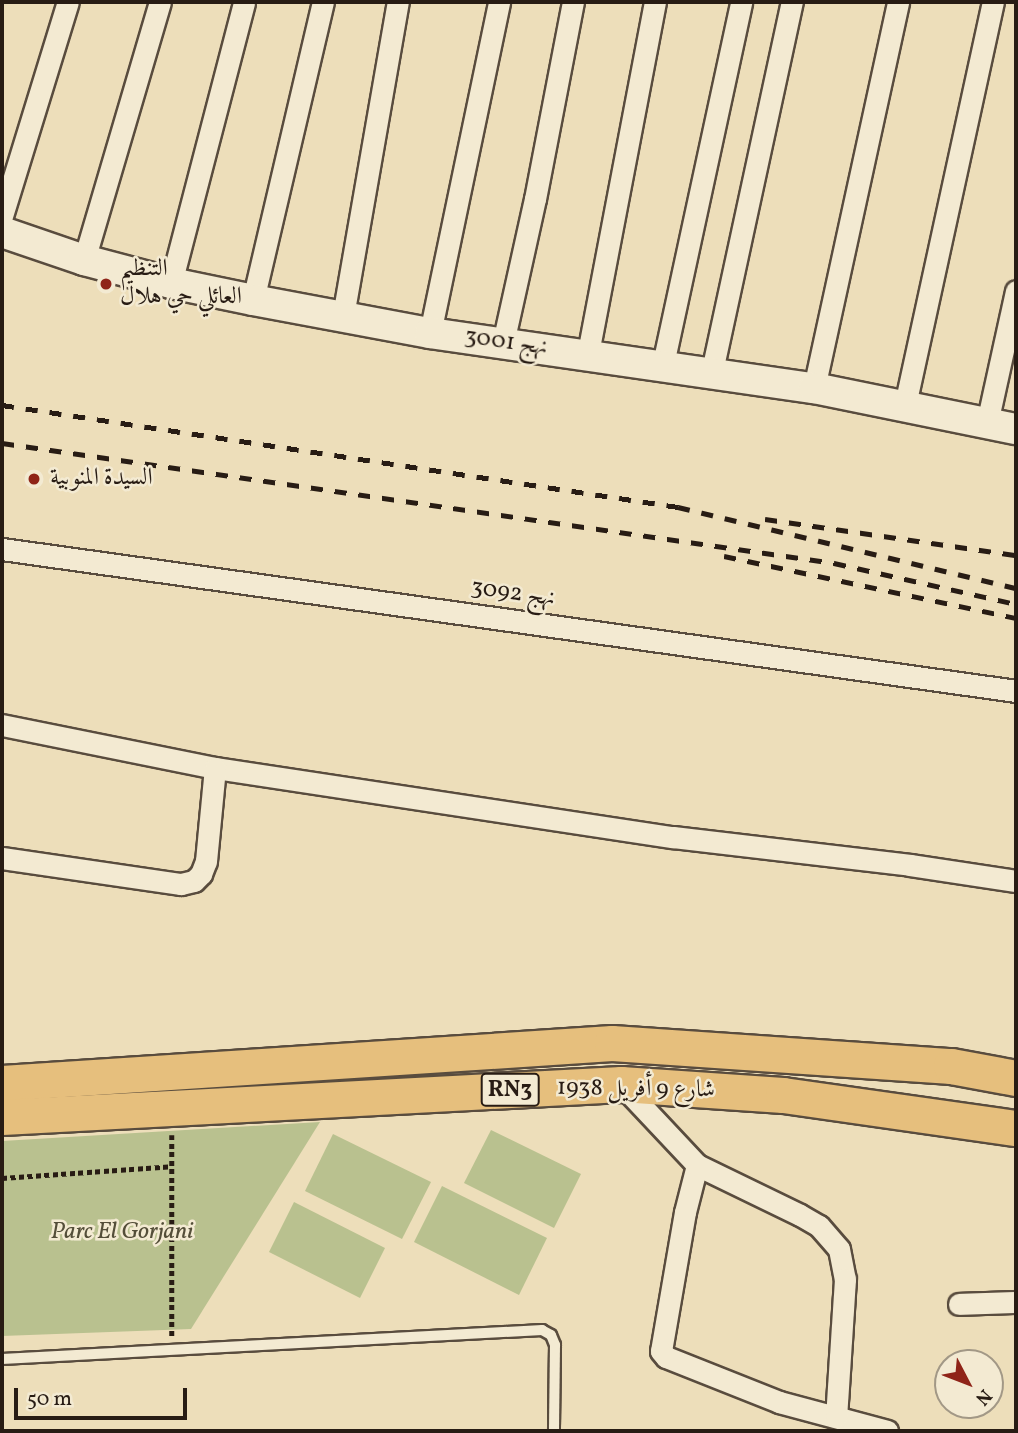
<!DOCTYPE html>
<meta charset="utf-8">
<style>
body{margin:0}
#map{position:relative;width:1018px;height:1433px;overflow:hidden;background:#eddeba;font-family:Vollkorn,Amiri,serif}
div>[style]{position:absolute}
.green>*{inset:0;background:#b9c18f}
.path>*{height:4.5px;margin-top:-2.25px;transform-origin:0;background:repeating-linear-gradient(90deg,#281c14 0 5px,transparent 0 8.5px)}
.roads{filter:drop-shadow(2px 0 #594c3e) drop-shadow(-2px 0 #594c3e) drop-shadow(0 2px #594c3e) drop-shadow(0 -2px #594c3e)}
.lane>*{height:10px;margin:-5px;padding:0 5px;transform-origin:5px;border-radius:5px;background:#f3ead2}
.street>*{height:21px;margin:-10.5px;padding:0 10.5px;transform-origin:10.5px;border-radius:10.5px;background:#f3ead2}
.secondary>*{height:30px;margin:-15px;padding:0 15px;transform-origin:15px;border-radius:15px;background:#f3ead2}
.primary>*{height:35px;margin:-17.5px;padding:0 17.5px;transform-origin:17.5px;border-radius:17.5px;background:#e6bf7d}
.rail>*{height:5px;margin-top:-2.5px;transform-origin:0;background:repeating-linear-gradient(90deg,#281c14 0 12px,transparent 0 24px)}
.dots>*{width:19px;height:19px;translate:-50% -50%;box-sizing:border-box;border:4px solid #f3ead2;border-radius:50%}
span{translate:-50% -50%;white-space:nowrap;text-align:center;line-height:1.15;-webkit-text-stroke:5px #f3ead2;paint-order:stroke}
.shield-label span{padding:2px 5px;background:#f3ead2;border:2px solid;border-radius:5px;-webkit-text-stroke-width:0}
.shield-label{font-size:23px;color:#281c14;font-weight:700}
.poi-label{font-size:24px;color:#281c14}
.left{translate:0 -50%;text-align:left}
.street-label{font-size:24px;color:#281c14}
.park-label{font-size:24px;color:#544e39;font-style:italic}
.frame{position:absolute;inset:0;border:4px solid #281c14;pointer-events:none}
.north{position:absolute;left:934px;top:1349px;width:70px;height:70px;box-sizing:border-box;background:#f3ead2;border:2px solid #a29886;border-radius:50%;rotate:132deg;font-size:19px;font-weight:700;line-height:28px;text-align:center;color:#281c14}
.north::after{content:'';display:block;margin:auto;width:24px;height:32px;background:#8f2418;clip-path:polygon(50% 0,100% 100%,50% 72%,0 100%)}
.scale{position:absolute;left:14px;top:1388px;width:173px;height:32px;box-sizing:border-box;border:4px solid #281c14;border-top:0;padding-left:9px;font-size:21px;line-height:24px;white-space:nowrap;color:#281c14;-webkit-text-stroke:5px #f3ead2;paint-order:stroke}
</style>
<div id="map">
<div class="green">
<div style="clip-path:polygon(320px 1122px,191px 1329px,2px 1336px,2px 1141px)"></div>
<div style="clip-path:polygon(491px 1130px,581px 1174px,554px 1228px,464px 1183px)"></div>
<div style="clip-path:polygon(333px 1134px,431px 1182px,402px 1239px,305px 1191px)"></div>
<div style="clip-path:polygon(442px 1186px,547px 1238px,519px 1295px,414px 1242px)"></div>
<div style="clip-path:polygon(294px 1202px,385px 1248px,360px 1298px,269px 1252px)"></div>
</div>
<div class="path">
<div style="left:172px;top:1135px;width:202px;rotate:90deg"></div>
<div style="left:2px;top:1178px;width:170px;rotate:-4deg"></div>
</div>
<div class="roads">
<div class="lane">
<div style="left:2px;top:1359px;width:541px;rotate:-3.07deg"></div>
<div style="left:542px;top:1330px;width:10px;rotate:29deg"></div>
<div style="left:551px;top:1335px;width:11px;rotate:68deg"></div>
<div style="left:555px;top:1345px;width:86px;rotate:90.7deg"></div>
</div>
<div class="street">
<div style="left:2px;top:216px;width:224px;rotate:-72.9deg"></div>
<div style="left:84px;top:260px;width:269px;rotate:-73.6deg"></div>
<div style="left:171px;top:283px;width:290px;rotate:-75.4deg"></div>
<div style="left:253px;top:300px;width:306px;rotate:-76.8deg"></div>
<div style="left:343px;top:316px;width:319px;rotate:-80.1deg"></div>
<div style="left:430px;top:333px;width:338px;rotate:-78.2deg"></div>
<div style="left:503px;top:343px;width:148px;rotate:-77.5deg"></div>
<div style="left:535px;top:199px;width:201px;rotate:-79.1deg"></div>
<div style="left:588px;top:353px;width:357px;rotate:-79.2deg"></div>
<div style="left:663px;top:364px;width:370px;rotate:-77.8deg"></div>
<div style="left:712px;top:371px;width:378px;rotate:-77.8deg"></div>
<div style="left:814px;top:388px;width:395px;rotate:-77.7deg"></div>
<div style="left:905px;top:405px;width:412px;rotate:-77.7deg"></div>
<div style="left:987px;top:423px;width:135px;rotate:-77.6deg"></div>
<div style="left:2px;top:549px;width:1024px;rotate:7.97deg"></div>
<div style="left:2px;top:725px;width:217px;rotate:11.4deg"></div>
<div style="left:215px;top:768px;width:463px;rotate:8.6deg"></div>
<div style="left:673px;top:837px;width:239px;rotate:6.7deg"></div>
<div style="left:910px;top:865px;width:107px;rotate:8.6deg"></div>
<div style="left:2px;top:858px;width:181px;rotate:8.3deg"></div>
<div style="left:181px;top:884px;width:13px;rotate:-13deg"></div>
<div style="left:194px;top:881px;width:10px;rotate:-45deg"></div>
<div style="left:201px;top:874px;width:14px;rotate:-69deg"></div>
<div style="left:206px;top:861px;width:93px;rotate:-84.5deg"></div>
<div style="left:621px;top:1084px;width:111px;rotate:46.8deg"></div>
<div style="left:697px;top:1165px;width:49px;rotate:104.3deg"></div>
<div style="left:685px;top:1212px;width:141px;rotate:99.8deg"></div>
<div style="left:661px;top:1351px;width:8px;rotate:50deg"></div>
<div style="left:666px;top:1357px;width:122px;rotate:21.7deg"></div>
<div style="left:779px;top:1402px;width:112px;rotate:15deg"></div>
<div style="left:697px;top:1165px;width:114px;rotate:25.9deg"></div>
<div style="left:800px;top:1215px;width:22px;rotate:30deg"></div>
<div style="left:819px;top:1226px;width:30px;rotate:49deg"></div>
<div style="left:839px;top:1249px;width:31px;rotate:79deg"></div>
<div style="left:845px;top:1279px;width:138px;rotate:93.7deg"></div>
<div style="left:959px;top:1304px;width:57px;rotate:-2deg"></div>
</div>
<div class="secondary">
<div style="left:2px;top:232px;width:87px;rotate:18.9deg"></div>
<div style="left:84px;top:260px;width:90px;rotate:14.8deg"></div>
<div style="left:171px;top:283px;width:84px;rotate:11.7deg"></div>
<div style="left:253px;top:300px;width:180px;rotate:10.6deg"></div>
<div style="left:430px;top:333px;width:388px;rotate:8.2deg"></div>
<div style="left:814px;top:388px;width:206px;rotate:11.5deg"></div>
</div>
<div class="primary">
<div style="left:2px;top:1083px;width:611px;rotate:-3.75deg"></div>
<div style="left:612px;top:1043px;width:340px;rotate:3.9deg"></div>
<div style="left:951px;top:1066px;width:66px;rotate:10.5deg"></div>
<div style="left:2px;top:1117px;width:620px;rotate:-3.05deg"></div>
<div style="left:621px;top:1084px;width:162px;rotate:3.9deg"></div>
<div style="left:783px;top:1095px;width:235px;rotate:8.1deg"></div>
</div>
</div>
<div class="rail">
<div style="left:2px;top:405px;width:684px;rotate:8.58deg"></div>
<div style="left:678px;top:507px;width:348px;rotate:13.5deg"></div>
<div style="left:2px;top:443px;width:841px;rotate:8.21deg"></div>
<div style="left:834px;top:563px;width:187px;rotate:12.7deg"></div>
<div style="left:765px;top:519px;width:254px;rotate:8.2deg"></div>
<div style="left:724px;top:556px;width:299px;rotate:12deg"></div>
</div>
<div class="dots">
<div style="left:106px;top:284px;background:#8f2418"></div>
<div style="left:34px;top:479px;background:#8f2418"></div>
</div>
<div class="shield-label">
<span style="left:510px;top:1090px">RN3</span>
</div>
<div class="poi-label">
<span class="left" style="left:120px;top:284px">التنظيم<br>العائلي حي هلال</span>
<span class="left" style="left:50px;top:479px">السيدة المنوبية</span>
</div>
<div class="street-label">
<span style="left:506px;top:343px;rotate:8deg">نهج 3001</span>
<span style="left:513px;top:594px;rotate:8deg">نهج 3092</span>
<span style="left:636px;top:1090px;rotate:1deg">شارع 9 أفريل 1938</span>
</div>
<div class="park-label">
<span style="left:122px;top:1233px">Parc El Gorjani</span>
</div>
<div class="frame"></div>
<div class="north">N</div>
<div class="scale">50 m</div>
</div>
